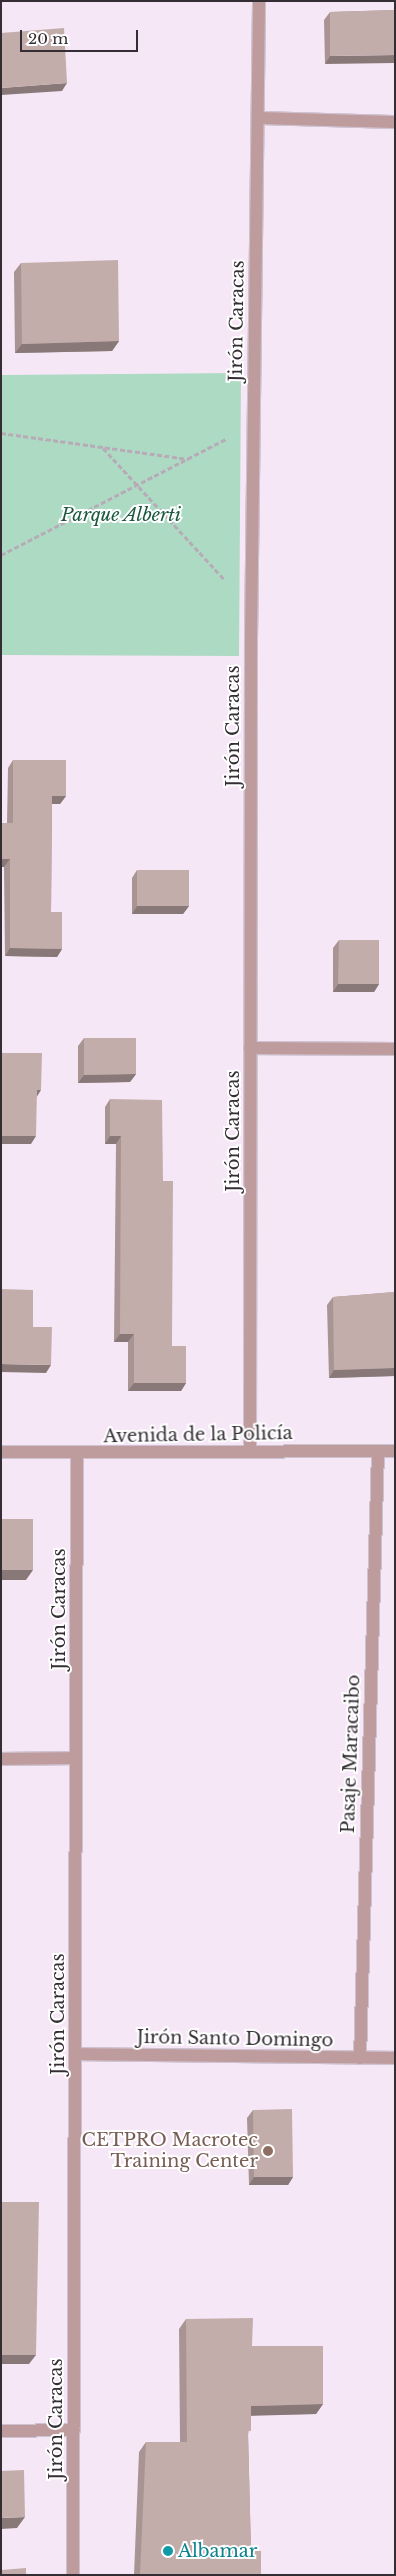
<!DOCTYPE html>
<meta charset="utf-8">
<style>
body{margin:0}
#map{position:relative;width:396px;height:2576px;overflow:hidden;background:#f6e7f7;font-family:"Libre Baskerville",serif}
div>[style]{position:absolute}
.green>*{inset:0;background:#acdac3}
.path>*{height:3px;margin-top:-1.5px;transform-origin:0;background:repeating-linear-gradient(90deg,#b7abb7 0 5px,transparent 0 7.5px)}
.roads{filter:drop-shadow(1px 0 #cfc2d0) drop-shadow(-1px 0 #cfc2d0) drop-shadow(0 1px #cfc2d0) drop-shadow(0 -1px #cfc2d0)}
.minor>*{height:12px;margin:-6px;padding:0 6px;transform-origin:6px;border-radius:6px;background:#be9b9c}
.tertiary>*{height:12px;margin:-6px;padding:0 6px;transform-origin:6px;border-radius:6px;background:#be9b9c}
.wall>*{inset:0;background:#a89593}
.shaded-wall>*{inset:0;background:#887978}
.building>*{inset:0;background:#c3adab}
.dots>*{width:14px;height:14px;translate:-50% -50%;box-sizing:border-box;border:2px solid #fff;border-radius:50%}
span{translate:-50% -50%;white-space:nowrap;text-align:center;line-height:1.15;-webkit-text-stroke:4px #fff;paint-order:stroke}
.street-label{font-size:18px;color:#342e34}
.park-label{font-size:18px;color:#1a573f;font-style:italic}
.education-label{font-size:18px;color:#785e54}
.right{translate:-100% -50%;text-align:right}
.culture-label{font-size:18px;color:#0d838f}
.left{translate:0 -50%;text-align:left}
.frame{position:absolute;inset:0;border:2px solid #342e34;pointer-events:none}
.scale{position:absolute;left:20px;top:30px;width:118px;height:22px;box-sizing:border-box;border:2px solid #342e34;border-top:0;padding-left:6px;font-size:15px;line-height:18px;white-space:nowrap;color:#342e34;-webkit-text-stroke:4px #fff;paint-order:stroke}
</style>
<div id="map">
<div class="green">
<div style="clip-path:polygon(241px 373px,239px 656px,1px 655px,1px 375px)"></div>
</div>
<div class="path">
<div style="left:1px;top:433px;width:189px;rotate:7.9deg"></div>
<div style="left:103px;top:448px;width:178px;rotate:47.3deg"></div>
<div style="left:1px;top:555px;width:255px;rotate:-27.3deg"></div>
</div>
<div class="roads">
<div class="minor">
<div style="left:258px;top:118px;width:137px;rotate:1.7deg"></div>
<div style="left:250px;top:1048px;width:145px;rotate:0.4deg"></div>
<div style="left:250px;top:1450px;width:810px;rotate:-89.93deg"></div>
<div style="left:251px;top:640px;width:639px;rotate:-89.28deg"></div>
<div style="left:1px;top:1759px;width:74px;rotate:-0.8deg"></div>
<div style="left:75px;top:2054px;width:320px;rotate:0.7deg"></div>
<div style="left:360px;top:2058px;width:607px;rotate:-88.3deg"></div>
<div style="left:1px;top:2431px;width:73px;rotate:-0.8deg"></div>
<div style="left:73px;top:2575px;width:1121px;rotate:-89.8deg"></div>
</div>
<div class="tertiary">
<div style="left:1px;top:1452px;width:394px;rotate:-0.1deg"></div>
</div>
</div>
<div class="wall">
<div style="clip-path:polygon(395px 10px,325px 64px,324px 20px,330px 12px)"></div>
<div style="clip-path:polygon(21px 263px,119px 341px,112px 351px,15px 353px,14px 272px)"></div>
<div style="clip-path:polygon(13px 760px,66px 796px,60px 804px,52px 804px,51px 912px,62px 949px,57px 957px,5px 956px,4px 867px,7px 823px,8px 768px)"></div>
<div style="clip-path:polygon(137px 870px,189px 906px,183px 914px,132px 914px,132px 878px)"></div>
<div style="clip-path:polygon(339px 940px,379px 984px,374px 992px,333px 992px,333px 948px)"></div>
<div style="clip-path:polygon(84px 1038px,136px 1074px,130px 1082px,78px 1083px,78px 1046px)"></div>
<div style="clip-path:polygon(110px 1099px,163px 1181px,172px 1346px,186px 1383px,181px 1391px,128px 1391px,128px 1342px,114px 1342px,116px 1144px,105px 1144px,105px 1107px)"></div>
<div style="clip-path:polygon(395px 1292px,395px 1376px,329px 1378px,327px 1305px,333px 1297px)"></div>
<div style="clip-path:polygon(253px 2110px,293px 2177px,288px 2185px,249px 2185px,247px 2118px)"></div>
<div style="clip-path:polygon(186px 2319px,252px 2346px,323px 2404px,316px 2414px,251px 2415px,248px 2435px,251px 2551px,261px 2575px,134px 2575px,139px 2452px,146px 2442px,180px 2442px,179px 2329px)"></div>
</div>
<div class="shaded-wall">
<div style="clip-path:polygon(395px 55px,395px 63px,325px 64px,330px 56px)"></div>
<div style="clip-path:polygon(67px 83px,62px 91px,1px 95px,1px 88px)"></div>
<div style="clip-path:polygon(119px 341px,112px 351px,15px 353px,22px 344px)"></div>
<div style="clip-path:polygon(52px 796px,66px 796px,60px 804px,47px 804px)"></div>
<div style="clip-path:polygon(1px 859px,10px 859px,4px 867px,1px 867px)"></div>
<div style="clip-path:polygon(137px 906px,189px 906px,183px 914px,132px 914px)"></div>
<div style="clip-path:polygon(10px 948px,62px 949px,57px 957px,5px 956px)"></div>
<div style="clip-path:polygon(338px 984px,379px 984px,374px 992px,333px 992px)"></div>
<div style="clip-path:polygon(136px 1074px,130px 1082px,78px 1083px,84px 1075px)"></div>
<div style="clip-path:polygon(37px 1090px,41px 1090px,36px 1098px)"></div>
<div style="clip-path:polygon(1px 1136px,36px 1136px,31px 1144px,1px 1144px)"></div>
<div style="clip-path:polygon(110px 1136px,121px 1136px,116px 1144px,105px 1144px)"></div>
<div style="clip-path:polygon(120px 1334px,134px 1334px,128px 1342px,114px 1342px)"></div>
<div style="clip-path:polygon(1px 1364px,51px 1365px,46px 1373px,1px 1372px)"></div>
<div style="clip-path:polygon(395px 1368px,395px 1376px,329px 1378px,334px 1370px)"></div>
<div style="clip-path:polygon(134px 1383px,186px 1383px,181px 1391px,128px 1391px)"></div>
<div style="clip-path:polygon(1px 1570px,33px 1570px,26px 1580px,1px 1580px)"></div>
<div style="clip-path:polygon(254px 2177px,293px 2177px,288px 2185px,249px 2185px)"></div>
<div style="clip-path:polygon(1px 2355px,36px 2355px,29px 2364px,1px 2364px)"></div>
<div style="clip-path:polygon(323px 2404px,316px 2414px,243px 2416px,251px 2406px)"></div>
<div style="clip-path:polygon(25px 2517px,17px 2528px,1px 2529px,1px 2518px)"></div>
</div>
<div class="building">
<div style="clip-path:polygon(395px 10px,395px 55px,330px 56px,330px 12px)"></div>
<div style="clip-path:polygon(64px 28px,67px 83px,1px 88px,1px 33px)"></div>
<div style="clip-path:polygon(118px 260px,119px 341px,22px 344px,21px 263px)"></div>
<div style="clip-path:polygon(13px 760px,66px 760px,66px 796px,52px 796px,51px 912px,62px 912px,62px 949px,10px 948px,10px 859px,1px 859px,1px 823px,13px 823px)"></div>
<div style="clip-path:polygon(137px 870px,189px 870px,189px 906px,137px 906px)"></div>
<div style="clip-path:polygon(339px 940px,379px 940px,379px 984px,338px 984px)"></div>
<div style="clip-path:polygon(84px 1038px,136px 1038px,136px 1074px,84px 1075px)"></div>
<div style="clip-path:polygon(1px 1053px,42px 1053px,41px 1090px,37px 1090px,36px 1136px,1px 1136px)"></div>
<div style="clip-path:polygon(110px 1099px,162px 1100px,163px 1181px,173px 1181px,172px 1346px,186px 1346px,186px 1383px,134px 1383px,134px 1334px,120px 1334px,121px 1136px,110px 1136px)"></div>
<div style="clip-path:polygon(1px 1289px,33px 1290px,33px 1327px,52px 1327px,51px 1365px,1px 1364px)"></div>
<div style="clip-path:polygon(395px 1292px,395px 1368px,334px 1370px,333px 1297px)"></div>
<div style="clip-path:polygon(1px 1519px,33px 1519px,33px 1570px,1px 1570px)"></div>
<div style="clip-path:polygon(292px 2109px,293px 2177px,254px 2177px,253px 2110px)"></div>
<div style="clip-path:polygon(1px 2202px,39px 2202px,36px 2355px,1px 2355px)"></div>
<div style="clip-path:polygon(253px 2318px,252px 2346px,323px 2346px,323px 2404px,251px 2406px,251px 2431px,248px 2431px,251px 2551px,261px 2551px,261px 2575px,140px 2575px,146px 2442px,187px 2442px,186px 2319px)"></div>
<div style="clip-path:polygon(24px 2470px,25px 2517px,1px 2518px,1px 2471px)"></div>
<div style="clip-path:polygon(26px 2568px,26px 2575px,1px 2575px,1px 2570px)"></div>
</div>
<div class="dots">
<div style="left:268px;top:2151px;background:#8d6e63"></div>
<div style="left:168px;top:2551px;background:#0f9aa8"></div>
</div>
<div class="street-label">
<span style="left:237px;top:321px;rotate:-89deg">Jirón Caracas</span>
<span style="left:233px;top:726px;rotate:-90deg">Jirón Caracas</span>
<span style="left:233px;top:1131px;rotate:-90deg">Jirón Caracas</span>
<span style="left:198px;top:1435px;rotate:-1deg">Avenida de la Policía</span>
<span style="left:59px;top:1609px;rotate:-90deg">Jirón Caracas</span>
<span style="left:351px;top:1754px;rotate:-88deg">Pasaje Maracaibo</span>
<span style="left:58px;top:2014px;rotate:-90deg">Jirón Caracas</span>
<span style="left:235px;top:2039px;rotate:1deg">Jirón Santo Domingo</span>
<span style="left:56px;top:2419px;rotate:-90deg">Jirón Caracas</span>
</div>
<div class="park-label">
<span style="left:121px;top:515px">Parque Alberti</span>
</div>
<div class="education-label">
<span class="right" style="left:258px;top:2151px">CETPRO Macrotec<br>Training Center</span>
</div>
<div class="culture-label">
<span class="left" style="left:178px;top:2551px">Albamar</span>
</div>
<div class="frame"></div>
<div class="scale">20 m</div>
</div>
